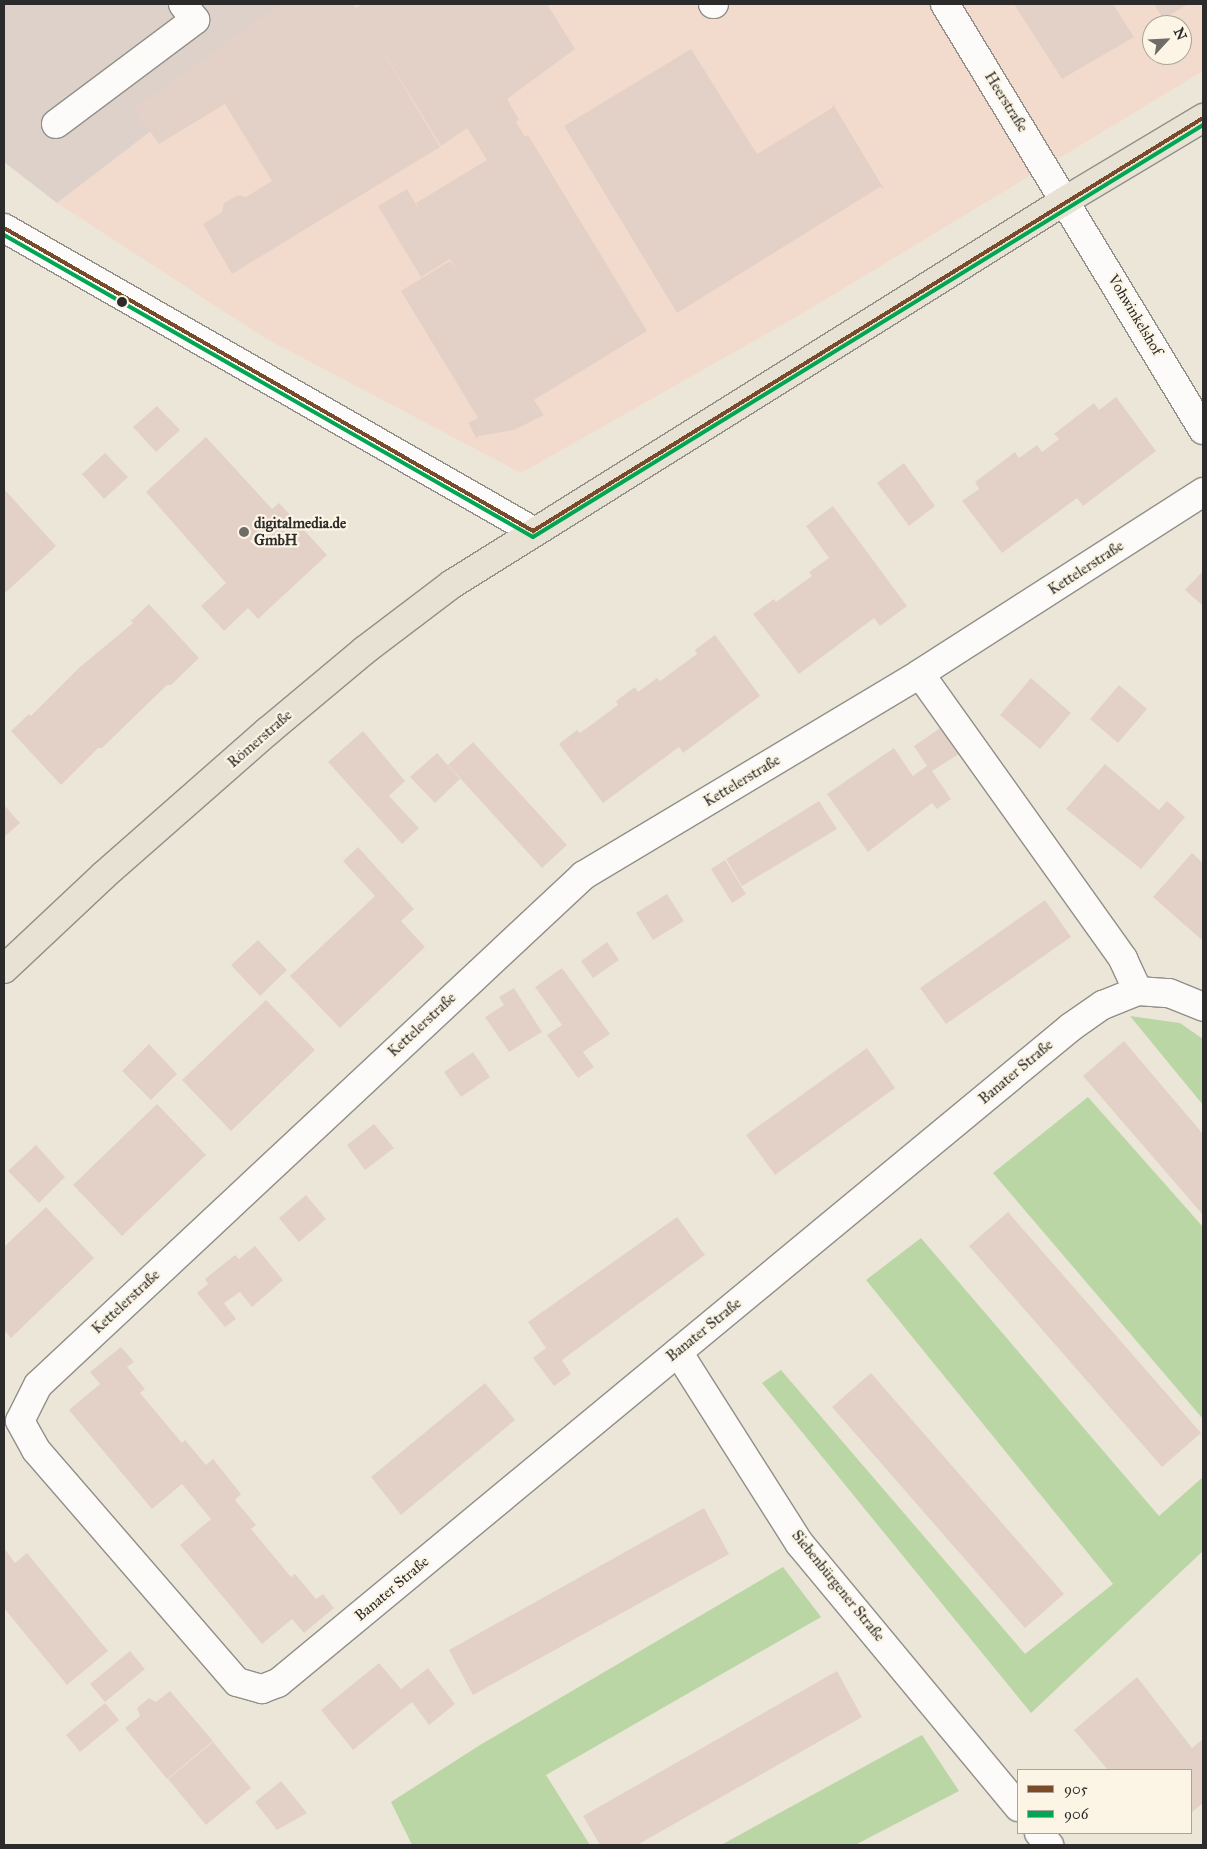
<!DOCTYPE html>
<meta charset="utf-8">
<style>
body{margin:0}
#map{position:relative;width:1207px;height:1849px;overflow:hidden;background:#ece6d9;font-family:"IM FELL Great Primer",serif}
div>[style]{position:absolute}
.built>*{inset:0;background:#f2dbcd}
.industrial>*{inset:0;background:#ddd1ca}
.green>*{inset:0;background:#bbd6a5}
.building>*{inset:0;background:#e3d1c8}
.roads{filter:drop-shadow(1px 0 #918f88) drop-shadow(-1px 0 #918f88) drop-shadow(0 1px #918f88) drop-shadow(0 -1px #918f88)}
.minor>*{height:28px;margin:-14px;padding:0 14px;transform-origin:14px;border-radius:14px;background:#fcfbf9}
.major>*{height:28px;margin:-14px;padding:0 14px;transform-origin:14px;border-radius:14px;background:#e8e2d5}
.bus-1>*{height:4px;margin:-2px;padding:0 2px;transform-origin:2px;border-radius:2px;background:#7a4b2a}
.bus-2>*{height:4px;margin:-2px;padding:0 2px;transform-origin:2px;border-radius:2px;background:#00a651}
.dots>*{width:14px;height:14px;translate:-50% -50%;box-sizing:border-box;border:2px solid #fcf5e5;border-radius:50%}
span{translate:-50% -50%;white-space:nowrap;text-align:center;line-height:1.15;-webkit-text-stroke:4.5px #fcf5e5;paint-order:stroke}
.street-label{font-size:15px;color:#2b2b2b}
.poi-label{font-size:15px;color:#2b2b2b;font-weight:700}
.left{translate:0 -50%;text-align:left}
.frame{position:absolute;inset:0;border:5px solid #2b2b2b;pointer-events:none}
.legend{position:absolute;left:1017px;top:1769px;width:175px;height:65px;box-sizing:border-box;background:#fcf5e5;border:1px solid #a8a49b;margin:0;padding:6px 9px;list-style:none;font-size:15px;color:#2b2b2b}
.legend li{display:flex;align-items:center;gap:10px;height:25px}
.legend b{width:25px;border:1px solid #a8a49b}
.north{position:absolute;left:1142px;top:15px;width:50px;height:50px;box-sizing:border-box;background:#fcf5e5;border:1px solid #a8a49b;border-radius:50%;rotate:65deg;font-size:14px;font-weight:700;line-height:20px;text-align:center;color:#2b2b2b}
.north::after{content:'';display:block;margin:auto;width:18px;height:22px;background:#6f6c68;clip-path:polygon(50% 0,100% 100%,50% 72%,0 100%)}
</style>
<div id="map">
<div class="built">
<div style="clip-path:polygon(evenodd,317px 4px,1203px 4px,1203px 71px,803px 313px,521px 473px,265px 338px,57px 203px,317px 4px,1152px 25px,1182px 25px,1182px 55px,1152px 55px,1152px 25px)"></div>
</div>
<div class="industrial">
<div style="clip-path:polygon(4px 4px,317px 4px,57px 203px,4px 162px)"></div>
</div>
<div class="green">
<div style="clip-path:polygon(1130px 1016px,1180px 1023px,1203px 1039px,1203px 1105px)"></div>
<div style="clip-path:polygon(1088px 1097px,1203px 1227px,1203px 1419px,993px 1173px)"></div>
<div style="clip-path:polygon(921px 1238px,1159px 1516px,1203px 1477px,1203px 1551px,1031px 1713px,762px 1383px,781px 1370px,1025px 1654px,1113px 1584px,866px 1280px)"></div>
<div style="clip-path:polygon(783px 1567px,821px 1617px,546px 1775px,590px 1845px,412px 1845px,391px 1802px,480px 1745px)"></div>
<div style="clip-path:polygon(922px 1735px,959px 1791px,855px 1845px,721px 1845px)"></div>
</div>
<div class="building">
<div style="clip-path:polygon(281px 4px,353px 4px,356px 8px,362px 4px,547px 4px,575px 49px,507px 99px,519px 120px,516px 122px,525px 137px,528px 135px,647px 331px,534px 400px,544px 415px,514px 430px,478px 436px,477px 439px,468px 423px,478px 418px,401px 291px,450px 261px,456px 269px,450px 259px,421px 277px,378px 206px,407px 189px,421px 213px,416px 203px,487px 160px,467px 128px,441px 146px,372px 33px,440px 147px,232px 274px,203px 224px,222px 212px,224px 203px,238px 195px,246px 197px,272px 181px,225px 104px,159px 144px,134px 109px)"></div>
<div style="clip-path:polygon(1014px 4px,1113px 4px,1134px 37px,1062px 79px)"></div>
<div style="clip-path:polygon(1154px 4px,1188px 4px,1163px 19px)"></div>
<div style="clip-path:polygon(691px 49px,757px 154px,832px 108px,833px 104px,884px 189px,880px 187px,677px 313px,564px 126px)"></div>
<div style="clip-path:polygon(1116px 397px,1156px 451px,1083px 506px,1077px 498px,1002px 553px,962px 501px,979px 489px,975px 482px,1015px 452px,1019px 458px,1037px 445px,1042px 452px,1059px 439px,1054px 434px,1094px 403px,1099px 410px)"></div>
<div style="clip-path:polygon(157px 406px,180px 430px,156px 452px,133px 427px)"></div>
<div style="clip-path:polygon(206px 437px,272px 509px,279px 503px,327px 555px,258px 619px,248px 608px,224px 631px,201px 606px,226px 583px,146px 492px)"></div>
<div style="clip-path:polygon(105px 453px,128px 477px,104px 499px,82px 474px)"></div>
<div style="clip-path:polygon(904px 463px,935px 506px,909px 526px,877px 483px)"></div>
<div style="clip-path:polygon(4px 489px,56px 546px,4px 594px)"></div>
<div style="clip-path:polygon(833px 506px,907px 606px,880px 626px,874px 618px,799px 674px,753px 614px,774px 599px,776px 602px,812px 576px,809px 572px,829px 558px,806px 526px)"></div>
<div style="clip-path:polygon(1203px 571px,1203px 606px,1185px 590px)"></div>
<div style="clip-path:polygon(149px 604px,199px 658px,171px 685px,167px 685px,102px 748px,98px 748px,61px 785px,11px 731px,29px 714px,31px 716px,80px 667px,133px 623px,129px 618px,132px 620px)"></div>
<div style="clip-path:polygon(715px 635px,760px 696px,683px 753px,679px 747px,603px 803px,559px 744px,577px 730px,580px 733px,618px 705px,616px 701px,635px 687px,638px 692px,657px 678px,660px 681px,697px 654px,695px 650px)"></div>
<div style="clip-path:polygon(1031px 678px,1071px 713px,1040px 749px,1000px 715px)"></div>
<div style="clip-path:polygon(1119px 685px,1147px 709px,1118px 743px,1090px 719px)"></div>
<div style="clip-path:polygon(943px 726px,962px 752px,932px 771px,951px 799px,937px 809px,932px 803px,868px 852px,827px 794px,894px 748px,913px 776px,927px 766px,914px 746px)"></div>
<div style="clip-path:polygon(363px 731px,405px 781px,389px 796px,419px 828px,402px 844px,328px 762px)"></div>
<div style="clip-path:polygon(473px 742px,567px 845px,542px 868px,448px 765px)"></div>
<div style="clip-path:polygon(437px 753px,460px 779px,435px 803px,410px 777px)"></div>
<div style="clip-path:polygon(1105px 764px,1159px 810px,1167px 801px,1185px 817px,1141px 869px,1066px 809px)"></div>
<div style="clip-path:polygon(819px 801px,837px 829px,742px 886px,726px 859px)"></div>
<div style="clip-path:polygon(4px 805px,20px 823px,4px 837px)"></div>
<div style="clip-path:polygon(358px 847px,414px 909px,401px 921px,425px 947px,340px 1028px,290px 976px,375px 896px,343px 861px)"></div>
<div style="clip-path:polygon(1192px 853px,1203px 863px,1203px 941px,1153px 897px)"></div>
<div style="clip-path:polygon(725px 860px,746px 894px,732px 903px,711px 869px)"></div>
<div style="clip-path:polygon(667px 894px,684px 921px,653px 940px,636px 913px)"></div>
<div style="clip-path:polygon(1045px 900px,1071px 937px,946px 1024px,920px 988px)"></div>
<div style="clip-path:polygon(258px 940px,287px 970px,260px 996px,231px 965px)"></div>
<div style="clip-path:polygon(607px 942px,619px 960px,593px 978px,581px 961px)"></div>
<div style="clip-path:polygon(562px 968px,610px 1034px,583px 1052px,594px 1067px,578px 1078px,547px 1035px,562px 1025px,535px 987px)"></div>
<div style="clip-path:polygon(514px 988px,542px 1032px,509px 1052px,485px 1017px,504px 1005px,499px 997px)"></div>
<div style="clip-path:polygon(266px 1000px,315px 1050px,231px 1131px,182px 1080px)"></div>
<div style="clip-path:polygon(1124px 1041px,1203px 1134px,1203px 1215px,1083px 1076px)"></div>
<div style="clip-path:polygon(149px 1044px,177px 1074px,151px 1100px,122px 1071px)"></div>
<div style="clip-path:polygon(867px 1048px,895px 1088px,775px 1175px,746px 1135px)"></div>
<div style="clip-path:polygon(473px 1052px,490px 1077px,461px 1097px,444px 1072px)"></div>
<div style="clip-path:polygon(157px 1104px,206px 1155px,122px 1236px,73px 1185px)"></div>
<div style="clip-path:polygon(374px 1124px,394px 1148px,365px 1170px,347px 1145px)"></div>
<div style="clip-path:polygon(36px 1145px,65px 1177px,39px 1203px,8px 1171px)"></div>
<div style="clip-path:polygon(306px 1195px,326px 1219px,299px 1242px,279px 1218px)"></div>
<div style="clip-path:polygon(46px 1207px,94px 1258px,11px 1338px,4px 1330px,4px 1247px)"></div>
<div style="clip-path:polygon(1008px 1212px,1201px 1433px,1162px 1467px,969px 1246px)"></div>
<div style="clip-path:polygon(677px 1217px,705px 1255px,562px 1360px,571px 1374px,554px 1386px,533px 1358px,546px 1348px,528px 1322px)"></div>
<div style="clip-path:polygon(255px 1246px,283px 1280px,252px 1307px,240px 1292px,224px 1303px,236px 1319px,225px 1327px,197px 1293px,208px 1284px,205px 1279px,235px 1255px,239px 1259px)"></div>
<div style="clip-path:polygon(121px 1347px,134px 1362px,127px 1367px,145px 1389px,140px 1393px,182px 1443px,185px 1440px,206px 1465px,213px 1459px,241px 1494px,235px 1500px,256px 1525px,251px 1529px,291px 1577px,295px 1574px,316px 1599px,323px 1594px,334px 1608px,304px 1633px,292px 1619px,262px 1644px,180px 1545px,211px 1519px,182px 1484px,152px 1509px,69px 1410px,100px 1384px,90px 1372px)"></div>
<div style="clip-path:polygon(871px 1373px,1064px 1594px,1025px 1628px,832px 1407px)"></div>
<div style="clip-path:polygon(485px 1383px,515px 1420px,401px 1515px,371px 1477px)"></div>
<div style="clip-path:polygon(704px 1508px,729px 1554px,473px 1695px,449px 1650px)"></div>
<div style="clip-path:polygon(4px 1548px,15px 1563px,27px 1553px,108px 1651px,67px 1685px,4px 1608px)"></div>
<div style="clip-path:polygon(130px 1651px,145px 1669px,105px 1702px,90px 1684px)"></div>
<div style="clip-path:polygon(379px 1663px,401px 1689px,428px 1668px,455px 1704px,429px 1725px,412px 1702px,353px 1750px,321px 1710px)"></div>
<div style="clip-path:polygon(837px 1671px,862px 1717px,637px 1845px,600px 1845px,583px 1816px)"></div>
<div style="clip-path:polygon(1137px 1677px,1192px 1748px,1203px 1739px,1203px 1803px,1191px 1813px,1191px 1770px,1108px 1770px,1074px 1730px)"></div>
<div style="clip-path:polygon(170px 1691px,213px 1741px,167px 1779px,125px 1728px,140px 1716px,137px 1708px,149px 1698px,156px 1702px)"></div>
<div style="clip-path:polygon(105px 1703px,119px 1720px,80px 1752px,66px 1735px)"></div>
<div style="clip-path:polygon(213px 1742px,251px 1788px,206px 1825px,168px 1779px)"></div>
<div style="clip-path:polygon(281px 1781px,307px 1813px,277px 1830px,255px 1802px)"></div>
</div>
<div class="roads">
<div class="minor">
<div style="left:713px;top:4px;width:1px"></div>
<div style="left:945px;top:4px;width:498px;rotate:58.8deg"></div>
<div style="left:56px;top:124px;width:174px;rotate:-36.8deg"></div>
<div style="left:195px;top:20px;width:20px;rotate:-127deg"></div>
<div style="left:4px;top:228px;width:610px;rotate:29.8deg"></div>
<div style="left:1203px;top:492px;width:336px;rotate:147.3deg"></div>
<div style="left:920px;top:674px;width:392px;rotate:149.1deg"></div>
<div style="left:584px;top:875px;width:747px;rotate:136.95deg"></div>
<div style="left:38px;top:1385px;width:40px;rotate:116.6deg"></div>
<div style="left:20px;top:1421px;width:33px;rotate:61deg"></div>
<div style="left:36px;top:1450px;width:307px;rotate:49.1deg"></div>
<div style="left:237px;top:1682px;width:26px;rotate:16deg"></div>
<div style="left:262px;top:1689px;width:17px;rotate:-21deg"></div>
<div style="left:278px;top:1683px;width:1029px;rotate:-39.6deg"></div>
<div style="left:1071px;top:1027px;width:39px;rotate:-35deg"></div>
<div style="left:1103px;top:1005px;width:38px;rotate:-22deg"></div>
<div style="left:1138px;top:991px;width:31px;rotate:4deg"></div>
<div style="left:1169px;top:993px;width:37px;rotate:22deg"></div>
<div style="left:920px;top:674px;width:350px;rotate:54.5deg"></div>
<div style="left:1123px;top:959px;width:35px;rotate:65deg"></div>
<div style="left:678px;top:1352px;width:227px;rotate:57.6deg"></div>
<div style="left:800px;top:1544px;width:342px;rotate:50.3deg"></div>
<div style="left:1039px;top:1833px;width:16px;rotate:50deg"></div>
</div>
<div class="major">
<div style="left:4px;top:969px;width:137px;rotate:-43.2deg"></div>
<div style="left:104px;top:875px;width:218px;rotate:-41.3deg"></div>
<div style="left:268px;top:731px;width:126px;rotate:-39.9deg"></div>
<div style="left:365px;top:650px;width:109px;rotate:-37.2deg"></div>
<div style="left:452px;top:584px;width:724px;rotate:-32.02deg"></div>
<div style="left:1066px;top:200px;width:160px;rotate:-30.9deg"></div>
</div>
</div>
<div class="bus-1">
<div style="left:4px;top:228px;width:610px;rotate:29.8deg"></div>
<div style="left:533px;top:531px;width:787px;rotate:-31.65deg"></div>
</div>
<div class="bus-2">
<div style="left:4px;top:235px;width:609px;rotate:29.72deg"></div>
<div style="left:533px;top:537px;width:787px;rotate:-31.59deg"></div>
</div>
<div class="dots">
<div style="left:122px;top:302px;background:#2b2b2b"></div>
<div style="left:244px;top:532px;background:#6f6c68"></div>
</div>
<div class="street-label">
<span style="left:1006px;top:102px;rotate:58deg">Heerstraße</span>
<span style="left:1135px;top:315px;rotate:59deg">Vohwinkelshof</span>
<span style="left:1086px;top:568px;rotate:-33deg">Kettelerstraße</span>
<span style="left:260px;top:739px;rotate:-41deg">Römerstraße</span>
<span style="left:742px;top:781px;rotate:-31deg">Kettelerstraße</span>
<span style="left:422px;top:1025px;rotate:-43deg">Kettelerstraße</span>
<span style="left:1016px;top:1072px;rotate:-40deg">Banater Straße</span>
<span style="left:126px;top:1302px;rotate:-43deg">Kettelerstraße</span>
<span style="left:704px;top:1330px;rotate:-39deg">Banater Straße</span>
<span style="left:838px;top:1586px;rotate:51deg">Siebenbürgener Straße</span>
<span style="left:392px;top:1589px;rotate:-40deg">Banater Straße</span>
</div>
<div class="poi-label">
<span class="left" style="left:254px;top:532px">digitalmedia.de<br>GmbH</span>
</div>
<div class="frame"></div>
<ul class="legend">
<li><b style="height:6px;background:#7a4b2a"></b>905</li>
<li><b style="height:6px;background:#00a651"></b>906</li>
</ul>
<div class="north">N</div>
</div>
